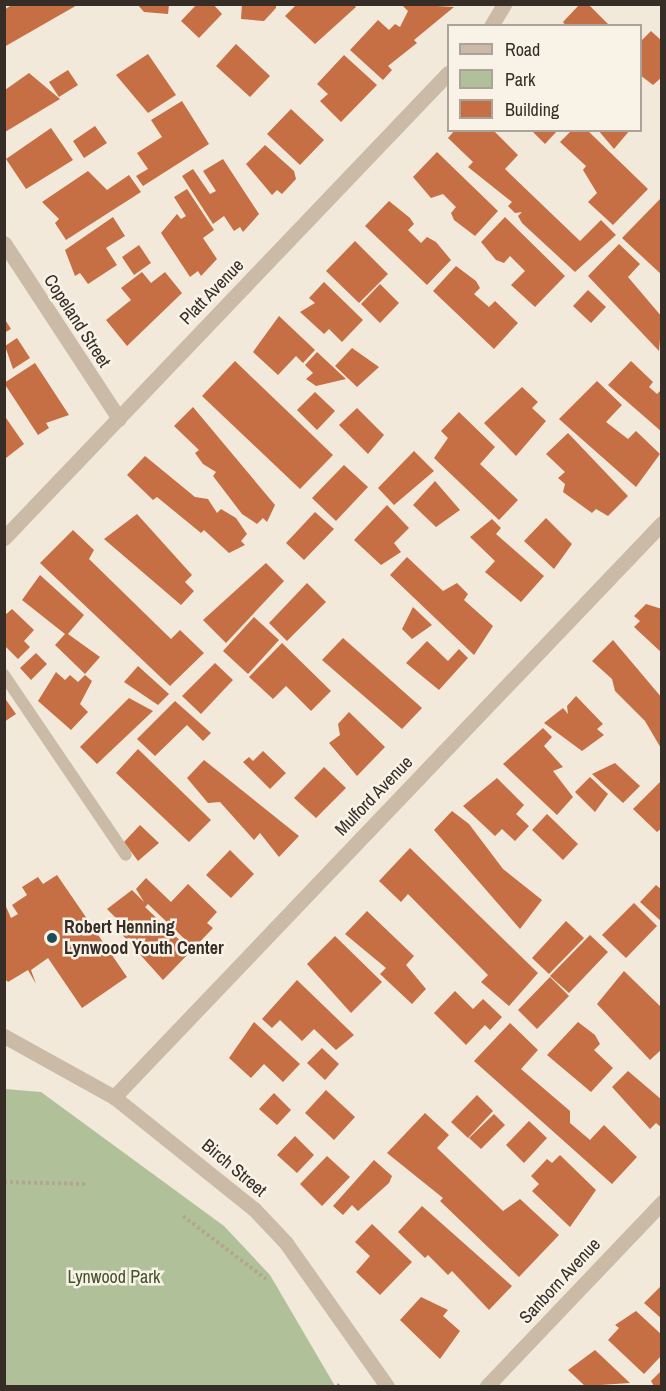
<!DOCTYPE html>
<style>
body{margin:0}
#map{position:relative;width:666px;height:1391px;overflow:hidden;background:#f2e9da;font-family:"Archivo Narrow",sans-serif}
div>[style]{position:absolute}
.green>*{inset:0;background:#b0c19a}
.building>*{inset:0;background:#c66f44}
.path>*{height:4px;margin-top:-2px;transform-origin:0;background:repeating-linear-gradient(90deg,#b5a491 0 3px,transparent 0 6px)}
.lane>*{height:12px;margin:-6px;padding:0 6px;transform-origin:6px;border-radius:6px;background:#cabaa6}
.street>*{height:15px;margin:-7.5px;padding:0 7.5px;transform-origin:7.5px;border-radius:7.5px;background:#cabaa6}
.dots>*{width:16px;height:16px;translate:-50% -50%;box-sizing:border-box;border:3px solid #f9f2e7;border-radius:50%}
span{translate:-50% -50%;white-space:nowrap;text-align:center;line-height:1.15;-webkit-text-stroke:5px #f9f2e7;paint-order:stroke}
.street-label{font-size:18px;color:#362d27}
.poi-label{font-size:18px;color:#362d27;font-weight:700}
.left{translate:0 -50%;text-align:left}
.park-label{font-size:18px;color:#41542b}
.frame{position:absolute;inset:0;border:6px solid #362d27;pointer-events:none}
.legend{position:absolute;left:447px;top:24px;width:195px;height:108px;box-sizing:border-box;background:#f9f2e7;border:2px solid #aba39a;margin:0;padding:8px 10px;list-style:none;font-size:18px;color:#362d27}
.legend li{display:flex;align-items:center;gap:12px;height:30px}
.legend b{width:30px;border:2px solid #aba39a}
</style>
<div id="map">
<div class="green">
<div style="clip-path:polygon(5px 1089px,41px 1092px,224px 1226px,270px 1275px,335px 1386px,5px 1386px)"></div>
</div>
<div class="building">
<div style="clip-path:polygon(13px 4px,79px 4px,4px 47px,4px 10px)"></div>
<div style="clip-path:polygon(137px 4px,169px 4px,168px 14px,144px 12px)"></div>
<div style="clip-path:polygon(197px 4px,213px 4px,222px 14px,199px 38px,181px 21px)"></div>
<div style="clip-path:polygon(242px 4px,276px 4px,276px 8px,264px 21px,241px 19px)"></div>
<div style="clip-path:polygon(297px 4px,353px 4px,356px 7px,315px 44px,285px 16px)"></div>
<div style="clip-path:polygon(401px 4px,454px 7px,414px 40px,417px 43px,388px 66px,392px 70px,383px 80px,350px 50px,378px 20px,389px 30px,395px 24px,400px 27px,408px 11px)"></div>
<div style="clip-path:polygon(580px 4px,588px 4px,610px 26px,566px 26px,563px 22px)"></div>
<div style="clip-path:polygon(651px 31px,662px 41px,662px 77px,653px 85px,640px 75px,640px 42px)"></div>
<div style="clip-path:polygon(236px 44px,270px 76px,250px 97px,216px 66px)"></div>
<div style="clip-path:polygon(148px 54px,176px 95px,148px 113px,116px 75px)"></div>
<div style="clip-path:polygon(344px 55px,377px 85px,341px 122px,320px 101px,328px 94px,317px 84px)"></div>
<div style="clip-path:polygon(68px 70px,78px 85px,59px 97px,49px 82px)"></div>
<div style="clip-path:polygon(29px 73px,60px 99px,5px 132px,5px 90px)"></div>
<div style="clip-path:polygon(182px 101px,209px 144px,143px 186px,136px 176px,148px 169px,137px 153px,162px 137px,151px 120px)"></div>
<div style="clip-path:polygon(291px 109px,324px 140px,300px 165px,267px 134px)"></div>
<div style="clip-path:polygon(95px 126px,107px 143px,84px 158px,73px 141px)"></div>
<div style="clip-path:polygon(51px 128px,73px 160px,26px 189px,6px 159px)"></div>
<div style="clip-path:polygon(455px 130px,493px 130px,518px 155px,505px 169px,580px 241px,601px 220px,616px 235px,575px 272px,522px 223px,518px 216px,522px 212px,515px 213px,508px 206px,512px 202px,468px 167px,473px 162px,448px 138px)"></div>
<div style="clip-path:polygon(531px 130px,558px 130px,545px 144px)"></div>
<div style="clip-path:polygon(572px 130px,587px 130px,648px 189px,613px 225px,588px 202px,597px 193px,583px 170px,586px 166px,560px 142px)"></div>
<div style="clip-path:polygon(598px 130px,630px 130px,614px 149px)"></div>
<div style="clip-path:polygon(265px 145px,294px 171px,296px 179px,282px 194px,277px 190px,272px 195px,246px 164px)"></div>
<div style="clip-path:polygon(437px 152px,498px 211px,475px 236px,454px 220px,451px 213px,456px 207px,443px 194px,431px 198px,413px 177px)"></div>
<div style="clip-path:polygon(223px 159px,259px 214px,243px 232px,240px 227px,234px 231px,224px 216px,213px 224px,182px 176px,193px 169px,210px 194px,216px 191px,203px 171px)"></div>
<div style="clip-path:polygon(88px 171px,107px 190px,129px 175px,141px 192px,66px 240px,55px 223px,59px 219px,42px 202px)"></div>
<div style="clip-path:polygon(187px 189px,214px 230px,203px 238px,217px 259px,201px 276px,198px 271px,190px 277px,161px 233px,177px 214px,181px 219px,186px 216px,174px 197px)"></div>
<div style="clip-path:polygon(662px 197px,662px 275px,622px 238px)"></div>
<div style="clip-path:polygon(389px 201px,410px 218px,414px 224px,408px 230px,421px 243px,427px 237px,436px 242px,451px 260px,427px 285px,365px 226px)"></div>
<div style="clip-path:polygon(113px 217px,125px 236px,106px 248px,117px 265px,88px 284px,80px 273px,75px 276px,65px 250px)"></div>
<div style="clip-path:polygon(505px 217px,565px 276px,535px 307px,511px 285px,525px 271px,510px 256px,504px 263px,496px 260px,481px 242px)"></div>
<div style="clip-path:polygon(355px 241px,388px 274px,359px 303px,326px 271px)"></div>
<div style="clip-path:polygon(619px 244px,640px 264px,628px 277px,662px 317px,659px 351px,588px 276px)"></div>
<div style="clip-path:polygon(139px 245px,151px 263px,134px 275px,122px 257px)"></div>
<div style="clip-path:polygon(456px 266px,476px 281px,480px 288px,474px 294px,489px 307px,495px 301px,518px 323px,494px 349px,433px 291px)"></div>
<div style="clip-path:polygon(142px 272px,151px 283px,165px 272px,182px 293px,127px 346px,106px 320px,131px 300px,121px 288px)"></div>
<div style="clip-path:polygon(324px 282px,363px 320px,342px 342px,329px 329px,324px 334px,300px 312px,315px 303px,309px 298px)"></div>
<div style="clip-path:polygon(380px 284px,399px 303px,380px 323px,361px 304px)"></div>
<div style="clip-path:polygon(588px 290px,606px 307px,591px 323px,573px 306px)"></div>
<div style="clip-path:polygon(279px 316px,315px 350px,303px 363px,296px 356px,278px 375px,253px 352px)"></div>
<div style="clip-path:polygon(4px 318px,11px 329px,4px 333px)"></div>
<div style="clip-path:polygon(17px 338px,30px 358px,13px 369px,5px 346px)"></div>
<div style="clip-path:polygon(352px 348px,379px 367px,357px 387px,335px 366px)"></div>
<div style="clip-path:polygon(317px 352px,346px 379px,316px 386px,306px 379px,313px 373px,305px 365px)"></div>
<div style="clip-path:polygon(235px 361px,333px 455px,300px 489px,202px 396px)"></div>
<div style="clip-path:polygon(631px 361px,653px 382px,649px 387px,657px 394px,662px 389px,662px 432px,608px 385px)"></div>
<div style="clip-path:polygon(35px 363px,69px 415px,46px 423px,49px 428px,38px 435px,4px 383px)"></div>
<div style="clip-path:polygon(597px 381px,622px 405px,606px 422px,628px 439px,636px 431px,660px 454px,636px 487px,559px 419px)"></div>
<div style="clip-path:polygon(522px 387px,538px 402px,532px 408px,546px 421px,516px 456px,484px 423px)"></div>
<div style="clip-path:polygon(315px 392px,335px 411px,317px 430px,297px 410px)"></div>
<div style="clip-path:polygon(193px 407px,275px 505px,267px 522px,263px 518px,257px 524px,242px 514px,213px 476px,216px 472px,203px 464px,195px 453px,199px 450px,174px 426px)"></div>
<div style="clip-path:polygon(357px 408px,384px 435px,368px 454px,339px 425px)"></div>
<div style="clip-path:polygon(459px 412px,495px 447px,480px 464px,518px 500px,499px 520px,434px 458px,448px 438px,441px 431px)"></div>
<div style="clip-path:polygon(4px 415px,24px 444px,6px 458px,4px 457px)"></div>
<div style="clip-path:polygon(568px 433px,628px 496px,608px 516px,596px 509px,592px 513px,563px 492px,565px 484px,558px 478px,565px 472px,546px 454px)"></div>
<div style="clip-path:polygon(414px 451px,434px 471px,394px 505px,378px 488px)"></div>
<div style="clip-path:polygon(145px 456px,195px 497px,208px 499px,217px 513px,221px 509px,236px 518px,247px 534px,241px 541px,245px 545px,229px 553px,204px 530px,201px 533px,157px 497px,153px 500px,127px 475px)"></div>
<div style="clip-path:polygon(344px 465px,368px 487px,336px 521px,312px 498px)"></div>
<div style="clip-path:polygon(435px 481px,460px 510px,436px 527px,413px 505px)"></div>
<div style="clip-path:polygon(387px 505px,409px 528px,394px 543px,401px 552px,381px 565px,354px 540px)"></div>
<div style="clip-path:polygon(315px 512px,334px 529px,304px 560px,286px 543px)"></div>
<div style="clip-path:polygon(137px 514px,192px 575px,185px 582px,194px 591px,181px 605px,104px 539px)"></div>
<div style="clip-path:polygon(546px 518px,572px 544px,554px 569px,524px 541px)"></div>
<div style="clip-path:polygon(492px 519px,501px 528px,496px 534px,544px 576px,521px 602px,485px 572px,495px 561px,470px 537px)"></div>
<div style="clip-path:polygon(73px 530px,94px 550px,89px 559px,171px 639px,180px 630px,204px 653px,170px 686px,40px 563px)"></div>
<div style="clip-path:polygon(407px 557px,443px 591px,457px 583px,468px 594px,464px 600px,493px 626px,474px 655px,390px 575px)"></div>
<div style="clip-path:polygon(266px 563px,284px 581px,226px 643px,203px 620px)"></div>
<div style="clip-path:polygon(40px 575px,84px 615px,68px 634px,100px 657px,85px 674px,55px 645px,65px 634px,22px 600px)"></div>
<div style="clip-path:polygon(307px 583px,326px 602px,287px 641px,269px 623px)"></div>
<div style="clip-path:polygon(646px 604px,662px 609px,662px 653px,634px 627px,640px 621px,634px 616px)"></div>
<div style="clip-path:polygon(413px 607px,432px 625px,412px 639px,402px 629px)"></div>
<div style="clip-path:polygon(12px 609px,34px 630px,24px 641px,30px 647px,18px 659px,4px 645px,4px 616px)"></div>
<div style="clip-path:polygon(254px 617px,279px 640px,248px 674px,223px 651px)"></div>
<div style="clip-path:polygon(343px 638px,422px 708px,402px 729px,322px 660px)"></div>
<div style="clip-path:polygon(613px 640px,662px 698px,662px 750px,645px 721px,615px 691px,612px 679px,592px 661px)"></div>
<div style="clip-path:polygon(427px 641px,448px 661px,459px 649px,468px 658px,439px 690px,406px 663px)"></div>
<div style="clip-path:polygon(282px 643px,331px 691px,311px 711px,286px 686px,273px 699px,249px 677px)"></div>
<div style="clip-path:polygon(36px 653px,47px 664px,31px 680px,20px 668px)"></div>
<div style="clip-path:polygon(215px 663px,233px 680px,201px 714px,182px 696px)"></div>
<div style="clip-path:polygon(138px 666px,169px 694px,158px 705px,124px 682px)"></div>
<div style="clip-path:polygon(56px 672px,65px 680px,70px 675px,78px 682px,85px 675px,92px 681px,80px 704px,88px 712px,71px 730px,38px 701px)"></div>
<div style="clip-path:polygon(576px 696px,603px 724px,597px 729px,604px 735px,582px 751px,544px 723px,563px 708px,568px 714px,567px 706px)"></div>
<div style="clip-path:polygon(4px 697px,16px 714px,4px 722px)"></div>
<div style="clip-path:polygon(129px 698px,153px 711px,97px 764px,80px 747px)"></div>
<div style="clip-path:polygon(175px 701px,211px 733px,203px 741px,187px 725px,155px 756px,137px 739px)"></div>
<div style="clip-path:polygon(349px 712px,385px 747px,357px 776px,329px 743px,340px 735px,338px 724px)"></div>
<div style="clip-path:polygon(543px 728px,552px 737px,544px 746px,563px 767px,553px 771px,573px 797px,557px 815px,503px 764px)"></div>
<div style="clip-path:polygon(138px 749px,211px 820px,189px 842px,116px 773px)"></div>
<div style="clip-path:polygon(263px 751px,286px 773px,270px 789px,243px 762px,249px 757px,253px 761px)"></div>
<div style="clip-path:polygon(204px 760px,299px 836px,279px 857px,260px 833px,254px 840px,220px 802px,208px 803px,187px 778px)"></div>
<div style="clip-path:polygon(615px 763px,640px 786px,623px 803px,592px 774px)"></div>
<div style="clip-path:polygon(324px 767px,346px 788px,316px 818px,294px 798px)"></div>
<div style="clip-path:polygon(590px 777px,608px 794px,595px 812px,575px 792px)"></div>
<div style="clip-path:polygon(497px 778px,524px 805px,516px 814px,529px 826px,515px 841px,502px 829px,495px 836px,463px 806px)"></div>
<div style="clip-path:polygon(662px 780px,662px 828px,657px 832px,633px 809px)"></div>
<div style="clip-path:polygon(452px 811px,469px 824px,503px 869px,542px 900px,520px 929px,434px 830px)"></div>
<div style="clip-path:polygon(547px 814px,578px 844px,563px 860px,532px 830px)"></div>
<div style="clip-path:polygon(140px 825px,159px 843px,138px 861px,124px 842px)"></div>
<div style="clip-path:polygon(410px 848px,538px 973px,509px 1006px,481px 982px,488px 975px,408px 894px,401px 902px,379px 881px)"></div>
<div style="clip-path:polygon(230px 850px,254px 874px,231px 898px,206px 875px)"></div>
<div style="clip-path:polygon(57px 875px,127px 977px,82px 1008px,48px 958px,31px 970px,36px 984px,28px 970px,8px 982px,4px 978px,4px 902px,11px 918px,18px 914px,12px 905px,27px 895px,22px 887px,38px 877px,43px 884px)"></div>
<div style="clip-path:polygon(146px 878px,171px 902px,188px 884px,217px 912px,207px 923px,213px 928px,194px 948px,148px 904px,145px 907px,191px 951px,163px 980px,117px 929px,117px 919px,107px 909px,132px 890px,144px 902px,136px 889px)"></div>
<div style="clip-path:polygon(656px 885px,662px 890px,662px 922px,640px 902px)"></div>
<div style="clip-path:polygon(634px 903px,657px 926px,626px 958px,602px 935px)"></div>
<div style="clip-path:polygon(367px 911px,414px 956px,406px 965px,426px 989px,412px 1004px,380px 974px,386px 968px,345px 934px)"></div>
<div style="clip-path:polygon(566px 921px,584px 938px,549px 974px,532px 958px)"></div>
<div style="clip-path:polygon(590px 935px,608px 952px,569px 993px,550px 976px)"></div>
<div style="clip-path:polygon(335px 936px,382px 982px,351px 1013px,307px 964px)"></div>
<div style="clip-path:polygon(624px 971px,662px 1008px,662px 1049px,650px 1060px,597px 1004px)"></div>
<div style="clip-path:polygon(550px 977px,569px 996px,537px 1029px,518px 1010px)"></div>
<div style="clip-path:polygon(297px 980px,354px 1035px,336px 1050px,314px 1029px,302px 1041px,280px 1020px,272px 1028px,262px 1019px)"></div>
<div style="clip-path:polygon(455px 991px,473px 1009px,483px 999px,502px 1017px,490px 1030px,485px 1025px,466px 1045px,434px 1013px)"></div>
<div style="clip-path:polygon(254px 1022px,300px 1064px,283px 1082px,264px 1064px,251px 1078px,229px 1058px)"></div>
<div style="clip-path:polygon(578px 1022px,595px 1035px,600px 1044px,594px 1050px,613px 1068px,591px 1092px,547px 1055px)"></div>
<div style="clip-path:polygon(510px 1023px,538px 1050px,521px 1069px,570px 1111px,570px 1123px,590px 1140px,604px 1125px,637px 1157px,612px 1184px,474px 1061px)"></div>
<div style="clip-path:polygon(322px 1048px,339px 1064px,325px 1080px,307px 1063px)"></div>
<div style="clip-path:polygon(628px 1071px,662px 1100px,662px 1128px,656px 1123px,650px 1129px,612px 1087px)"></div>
<div style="clip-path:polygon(326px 1090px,355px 1117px,334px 1140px,305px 1113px)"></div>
<div style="clip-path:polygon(274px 1093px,291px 1110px,277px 1125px,259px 1109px)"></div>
<div style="clip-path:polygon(477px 1095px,493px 1111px,468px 1138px,451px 1122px)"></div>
<div style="clip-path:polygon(425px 1113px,449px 1135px,437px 1148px,503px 1211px,520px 1199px,559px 1235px,519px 1277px,440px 1201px,443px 1198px,387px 1153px)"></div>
<div style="clip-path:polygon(494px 1114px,505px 1125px,481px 1149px,469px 1138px)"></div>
<div style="clip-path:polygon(529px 1121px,547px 1138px,524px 1163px,506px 1145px)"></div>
<div style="clip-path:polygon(295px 1136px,314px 1155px,297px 1173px,277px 1155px)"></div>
<div style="clip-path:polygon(560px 1155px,596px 1190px,570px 1227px,532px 1191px,539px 1184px,531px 1176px,547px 1159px,552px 1163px)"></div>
<div style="clip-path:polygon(327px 1156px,350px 1177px,322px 1206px,300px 1184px)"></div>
<div style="clip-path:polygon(374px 1160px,392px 1176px,389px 1183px,358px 1211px,352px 1205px,343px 1215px,333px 1206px)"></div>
<div style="clip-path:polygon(422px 1206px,512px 1286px,489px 1310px,452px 1271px,448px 1275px,428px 1255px,425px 1258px,398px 1232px)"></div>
<div style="clip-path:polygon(372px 1224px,412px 1262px,380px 1295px,356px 1272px,370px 1256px,355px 1242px)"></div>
<div style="clip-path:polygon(662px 1285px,662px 1319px,644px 1303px)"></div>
<div style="clip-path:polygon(421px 1297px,448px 1310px,443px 1316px,460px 1331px,440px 1359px,400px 1320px)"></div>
<div style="clip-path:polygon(636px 1311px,662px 1335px,662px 1355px,644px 1374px,608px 1340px,619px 1328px,615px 1325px)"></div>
<div style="clip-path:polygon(595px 1350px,630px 1383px,585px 1386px,568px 1370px)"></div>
<div style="clip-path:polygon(662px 1370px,662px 1386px,654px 1386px,651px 1381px)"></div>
</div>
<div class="path">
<div style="left:4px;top:1182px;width:83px;rotate:1.4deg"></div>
<div style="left:183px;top:1216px;width:104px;rotate:37.2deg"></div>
<div style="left:337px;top:1386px;width:3px;rotate:-18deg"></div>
</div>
<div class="lane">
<div style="left:4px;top:675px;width:217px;rotate:55.9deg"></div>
</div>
<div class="street">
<div style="left:491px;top:26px;width:26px;rotate:-59deg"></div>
<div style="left:4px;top:243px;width:210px;rotate:56.8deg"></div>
<div style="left:4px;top:538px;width:643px;rotate:-46.32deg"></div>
<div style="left:4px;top:1036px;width:126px;rotate:29deg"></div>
<div style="left:114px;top:1097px;width:179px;rotate:38.7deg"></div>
<div style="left:254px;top:1209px;width:47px;rotate:46.7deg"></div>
<div style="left:286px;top:1243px;width:175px;rotate:54.8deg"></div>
<div style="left:114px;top:1097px;width:794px;rotate:-46.33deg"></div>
<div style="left:487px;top:1386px;width:254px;rotate:-46.4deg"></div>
</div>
<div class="dots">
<div style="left:52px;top:938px;background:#1d4e57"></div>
</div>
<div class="street-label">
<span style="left:212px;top:292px;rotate:-46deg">Platt Avenue</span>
<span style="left:77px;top:321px;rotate:57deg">Copeland Street</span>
<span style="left:374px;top:796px;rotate:-46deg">Mulford Avenue</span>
<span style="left:234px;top:1168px;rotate:40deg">Birch Street</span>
<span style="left:560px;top:1281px;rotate:-47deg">Sanborn Avenue</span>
</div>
<div class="poi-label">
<span class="left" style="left:64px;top:938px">Robert Henning<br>Lynwood Youth Center</span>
</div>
<div class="park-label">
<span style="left:114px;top:1277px">Lynwood Park</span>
</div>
<div class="frame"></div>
<ul class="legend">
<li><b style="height:8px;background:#cabaa6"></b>Road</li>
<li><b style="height:16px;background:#b0c19a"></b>Park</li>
<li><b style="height:16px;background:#c66f44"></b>Building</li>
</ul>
</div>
